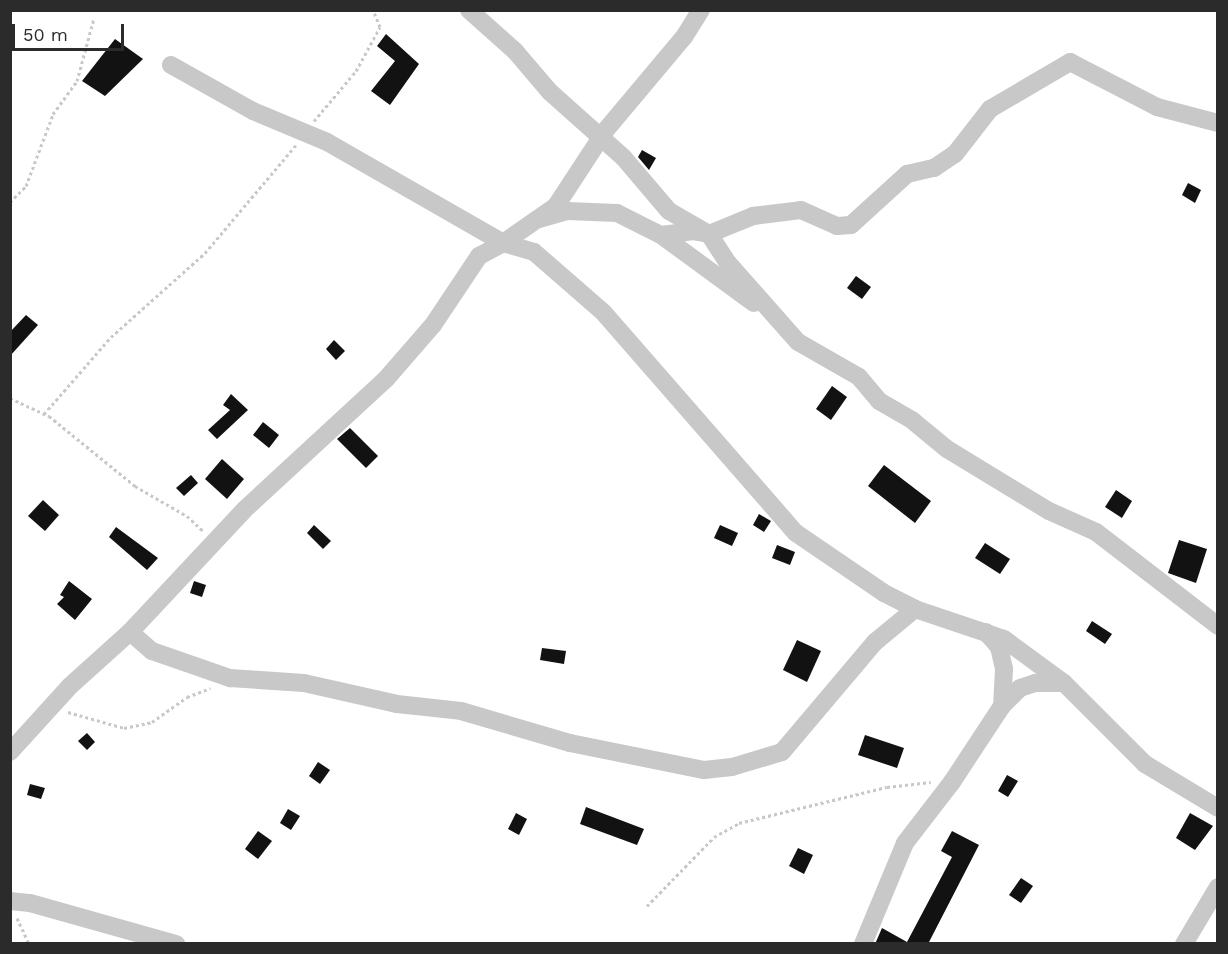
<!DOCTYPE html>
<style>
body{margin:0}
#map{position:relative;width:1228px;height:954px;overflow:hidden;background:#fff;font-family:"Work Sans",sans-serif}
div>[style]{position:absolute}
.building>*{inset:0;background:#121212}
.path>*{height:3px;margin-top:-1.5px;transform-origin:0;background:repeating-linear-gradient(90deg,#c8c8c8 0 3px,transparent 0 6px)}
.minor>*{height:18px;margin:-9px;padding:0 9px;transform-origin:9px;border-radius:9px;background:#c8c8c8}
span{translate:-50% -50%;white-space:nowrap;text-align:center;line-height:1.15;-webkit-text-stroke:6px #fff;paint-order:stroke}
.frame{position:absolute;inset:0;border:12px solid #2b2b2b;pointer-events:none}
.scale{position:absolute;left:12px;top:24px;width:112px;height:27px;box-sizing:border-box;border:3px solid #2b2b2b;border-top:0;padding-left:8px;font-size:18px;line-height:21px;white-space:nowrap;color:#2b2b2b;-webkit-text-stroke:4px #fff;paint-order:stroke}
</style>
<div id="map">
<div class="building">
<div style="clip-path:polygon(386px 34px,419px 64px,390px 105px,371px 91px,395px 61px,377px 46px)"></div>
<div style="clip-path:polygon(115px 39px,143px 59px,105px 96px,82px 81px)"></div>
<div style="clip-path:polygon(642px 150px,656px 158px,649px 170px,638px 157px)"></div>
<div style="clip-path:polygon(1188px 183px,1201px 190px,1195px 203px,1182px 195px)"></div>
<div style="clip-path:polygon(856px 276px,871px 287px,862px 299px,847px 288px)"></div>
<div style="clip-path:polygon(26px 315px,38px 325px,10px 356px,10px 332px)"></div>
<div style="clip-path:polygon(334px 340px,345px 351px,336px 360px,326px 349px)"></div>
<div style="clip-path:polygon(832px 386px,847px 397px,831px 420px,816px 409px)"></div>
<div style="clip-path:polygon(231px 394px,248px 410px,217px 439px,208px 430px,230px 410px,223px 405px)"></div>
<div style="clip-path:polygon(263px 422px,279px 435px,269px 448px,253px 435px)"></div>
<div style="clip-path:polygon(350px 428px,378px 456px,366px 468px,337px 439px)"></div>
<div style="clip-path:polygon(222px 459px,244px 479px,227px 499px,205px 479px)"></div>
<div style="clip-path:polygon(884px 465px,931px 501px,915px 523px,868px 486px)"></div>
<div style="clip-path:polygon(191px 475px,198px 483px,184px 496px,176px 488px)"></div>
<div style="clip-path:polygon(1116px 490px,1132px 501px,1122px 518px,1105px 507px)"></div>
<div style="clip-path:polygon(43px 500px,59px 515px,45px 531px,28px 516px)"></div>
<div style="clip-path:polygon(759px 514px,771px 521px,764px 532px,753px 525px)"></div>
<div style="clip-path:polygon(314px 525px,331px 541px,323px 549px,307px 533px)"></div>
<div style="clip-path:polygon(720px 525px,738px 533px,732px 546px,714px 538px)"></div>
<div style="clip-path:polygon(116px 527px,158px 558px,147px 570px,109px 537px)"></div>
<div style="clip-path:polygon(1179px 540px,1207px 549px,1196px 583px,1168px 573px)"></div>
<div style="clip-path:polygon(985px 543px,1010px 559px,1000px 574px,975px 558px)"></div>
<div style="clip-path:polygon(777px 545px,795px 552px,790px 565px,772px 558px)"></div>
<div style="clip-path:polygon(69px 581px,92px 599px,75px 620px,57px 604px,64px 597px,60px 595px)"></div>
<div style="clip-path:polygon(194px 581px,206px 585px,202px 597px,190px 593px)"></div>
<div style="clip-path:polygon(1092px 621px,1112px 634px,1105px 644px,1086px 631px)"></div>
<div style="clip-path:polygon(797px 640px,821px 651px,807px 682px,783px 670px)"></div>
<div style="clip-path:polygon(542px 648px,566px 651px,564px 664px,540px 660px)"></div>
<div style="clip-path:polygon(87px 733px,95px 742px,87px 750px,78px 741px)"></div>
<div style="clip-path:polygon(865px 735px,904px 748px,897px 768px,858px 755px)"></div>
<div style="clip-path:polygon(318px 762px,330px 770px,320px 784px,309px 776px)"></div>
<div style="clip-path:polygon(1007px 775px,1018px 781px,1008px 797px,998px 791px)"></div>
<div style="clip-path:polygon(30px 784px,45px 788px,41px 799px,27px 795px)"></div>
<div style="clip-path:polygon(586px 807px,644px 829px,637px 845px,580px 824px)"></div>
<div style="clip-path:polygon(288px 809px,300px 816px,291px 830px,280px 823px)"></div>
<div style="clip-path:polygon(516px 813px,527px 819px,519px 835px,508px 829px)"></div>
<div style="clip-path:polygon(1190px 813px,1213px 826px,1195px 850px,1176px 838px)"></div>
<div style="clip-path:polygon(258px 831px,272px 841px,258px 859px,245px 849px)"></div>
<div style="clip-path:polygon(952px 831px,979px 845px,928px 944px,875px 944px,882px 928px,907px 942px,952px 857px,941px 851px)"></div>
<div style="clip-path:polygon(798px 848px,813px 855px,804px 874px,789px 866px)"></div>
<div style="clip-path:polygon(1021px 878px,1033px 886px,1021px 903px,1009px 895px)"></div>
</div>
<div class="path">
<div style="left:314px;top:121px;width:65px;rotate:-50deg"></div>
<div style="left:356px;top:71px;width:50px;rotate:-61.4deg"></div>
<div style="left:380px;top:27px;width:18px;rotate:-112deg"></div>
<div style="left:10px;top:202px;width:23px;rotate:-45deg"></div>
<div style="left:26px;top:186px;width:77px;rotate:-69.4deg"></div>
<div style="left:53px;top:114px;width:41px;rotate:-54deg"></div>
<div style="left:77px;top:81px;width:65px;rotate:-74.9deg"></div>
<div style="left:10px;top:398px;width:43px;rotate:24.8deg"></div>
<div style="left:49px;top:416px;width:111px;rotate:39.1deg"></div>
<div style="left:135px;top:486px;width:60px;rotate:30deg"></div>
<div style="left:187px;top:516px;width:23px;rotate:43deg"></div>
<div style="left:44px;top:414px;width:102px;rotate:-49deg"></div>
<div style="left:111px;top:337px;width:126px;rotate:-41.8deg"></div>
<div style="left:205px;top:253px;width:141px;rotate:-49.9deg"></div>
<div style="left:68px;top:712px;width:58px;rotate:15.9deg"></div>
<div style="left:124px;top:728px;width:29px;rotate:-12deg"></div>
<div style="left:152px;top:722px;width:43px;rotate:-35.5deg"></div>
<div style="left:187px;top:697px;width:25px;rotate:-21deg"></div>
<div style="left:647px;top:906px;width:96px;rotate:-45.8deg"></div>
<div style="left:714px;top:837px;width:29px;rotate:-29deg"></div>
<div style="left:739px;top:823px;width:152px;rotate:-13.7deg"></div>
<div style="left:887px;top:787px;width:44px;rotate:-6.5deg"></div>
<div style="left:17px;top:918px;width:29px;rotate:65deg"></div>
</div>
<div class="minor">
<div style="left:469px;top:10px;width:62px;rotate:41.7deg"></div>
<div style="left:515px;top:51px;width:54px;rotate:49.5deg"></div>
<div style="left:550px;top:92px;width:98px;rotate:41.7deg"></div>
<div style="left:623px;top:157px;width:71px;rotate:49.6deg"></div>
<div style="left:669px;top:211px;width:46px;rotate:29.9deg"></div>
<div style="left:709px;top:234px;width:35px;rotate:57deg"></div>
<div style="left:728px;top:263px;width:106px;rotate:48.5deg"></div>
<div style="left:798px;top:342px;width:70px;rotate:29.8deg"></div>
<div style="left:859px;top:377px;width:31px;rotate:50deg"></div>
<div style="left:879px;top:401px;width:39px;rotate:30deg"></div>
<div style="left:913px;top:421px;width:44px;rotate:39.5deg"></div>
<div style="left:947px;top:449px;width:119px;rotate:31.3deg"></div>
<div style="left:1049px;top:511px;width:51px;rotate:24.1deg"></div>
<div style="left:1096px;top:532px;width:154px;rotate:37.6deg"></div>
<div style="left:171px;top:65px;width:94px;rotate:29.3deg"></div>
<div style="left:253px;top:111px;width:80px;rotate:22.7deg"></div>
<div style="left:327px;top:142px;width:203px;rotate:29.8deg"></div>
<div style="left:503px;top:243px;width:65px;rotate:-34.9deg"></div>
<div style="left:556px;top:206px;width:90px;rotate:-56.8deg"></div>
<div style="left:605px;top:131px;width:123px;rotate:-50deg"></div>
<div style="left:684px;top:37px;width:32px;rotate:-58deg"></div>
<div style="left:539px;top:219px;width:29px;rotate:-16deg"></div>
<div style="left:567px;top:211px;width:50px;rotate:2.3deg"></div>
<div style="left:617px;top:213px;width:49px;rotate:26.6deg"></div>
<div style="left:661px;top:235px;width:31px;rotate:-7deg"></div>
<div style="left:692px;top:231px;width:17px;rotate:10deg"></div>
<div style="left:709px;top:234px;width:48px;rotate:-22.2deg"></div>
<div style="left:753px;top:216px;width:48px;rotate:-7.1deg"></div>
<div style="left:801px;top:210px;width:39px;rotate:24deg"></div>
<div style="left:837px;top:226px;width:14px;rotate:-4deg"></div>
<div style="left:851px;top:225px;width:76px;rotate:-42.3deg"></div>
<div style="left:907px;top:174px;width:28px;rotate:-13deg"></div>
<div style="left:934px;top:168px;width:25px;rotate:-34deg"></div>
<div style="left:955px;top:154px;width:57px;rotate:-52.1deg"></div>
<div style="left:990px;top:109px;width:93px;rotate:-30.4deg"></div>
<div style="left:1070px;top:62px;width:98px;rotate:27.3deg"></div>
<div style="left:1157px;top:107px;width:63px;rotate:14.7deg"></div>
<div style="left:661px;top:235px;width:115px;rotate:36.2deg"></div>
<div style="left:130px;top:632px;width:29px;rotate:41deg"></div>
<div style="left:152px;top:651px;width:83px;rotate:19.1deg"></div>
<div style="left:230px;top:678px;width:74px;rotate:3.9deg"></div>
<div style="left:304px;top:683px;width:95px;rotate:12.7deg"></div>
<div style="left:397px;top:704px;width:64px;rotate:6.2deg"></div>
<div style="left:461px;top:711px;width:114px;rotate:16.4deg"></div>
<div style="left:570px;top:743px;width:137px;rotate:11.4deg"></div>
<div style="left:704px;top:770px;width:28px;rotate:-6deg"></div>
<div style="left:732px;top:767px;width:52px;rotate:-16.7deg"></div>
<div style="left:782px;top:752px;width:144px;rotate:-49.8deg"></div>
<div style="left:875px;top:642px;width:52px;rotate:-39.5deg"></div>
<div style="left:986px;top:632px;width:20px;rotate:49deg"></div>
<div style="left:999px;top:647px;width:23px;rotate:77deg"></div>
<div style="left:1004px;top:669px;width:37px;rotate:93deg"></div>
<div style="left:10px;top:752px;width:89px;rotate:-47.7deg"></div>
<div style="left:70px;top:686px;width:81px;rotate:-42deg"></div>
<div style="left:130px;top:632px;width:167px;rotate:-46.9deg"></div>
<div style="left:244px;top:510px;width:193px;rotate:-42.7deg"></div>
<div style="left:386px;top:379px;width:72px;rotate:-49deg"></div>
<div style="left:433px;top:325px;width:83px;rotate:-56.3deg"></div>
<div style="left:479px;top:256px;width:27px;rotate:-28deg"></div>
<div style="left:503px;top:243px;width:32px;rotate:16deg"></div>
<div style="left:534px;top:252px;width:91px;rotate:41deg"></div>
<div style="left:603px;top:312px;width:293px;rotate:48.9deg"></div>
<div style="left:796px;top:533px;width:107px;rotate:34.3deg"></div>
<div style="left:884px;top:593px;width:35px;rotate:27deg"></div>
<div style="left:915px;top:609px;width:94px;rotate:18.6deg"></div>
<div style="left:1004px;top:639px;width:74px;rotate:36.3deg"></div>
<div style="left:1064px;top:683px;width:115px;rotate:45deg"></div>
<div style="left:1145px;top:764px;width:85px;rotate:31.1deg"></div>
<div style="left:10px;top:901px;width:20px;rotate:6deg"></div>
<div style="left:30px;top:903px;width:152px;rotate:15.7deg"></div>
<div style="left:863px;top:944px;width:109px;rotate:-67.4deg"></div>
<div style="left:905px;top:843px;width:77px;rotate:-52.4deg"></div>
<div style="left:952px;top:782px;width:91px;rotate:-56.7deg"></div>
<div style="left:1002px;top:706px;width:25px;rotate:-45deg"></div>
<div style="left:1020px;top:688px;width:16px;rotate:-18deg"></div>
<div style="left:1035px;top:683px;width:29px"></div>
<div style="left:1184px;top:944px;width:66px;rotate:-59.2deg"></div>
</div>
<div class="frame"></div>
<div class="scale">50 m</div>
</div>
